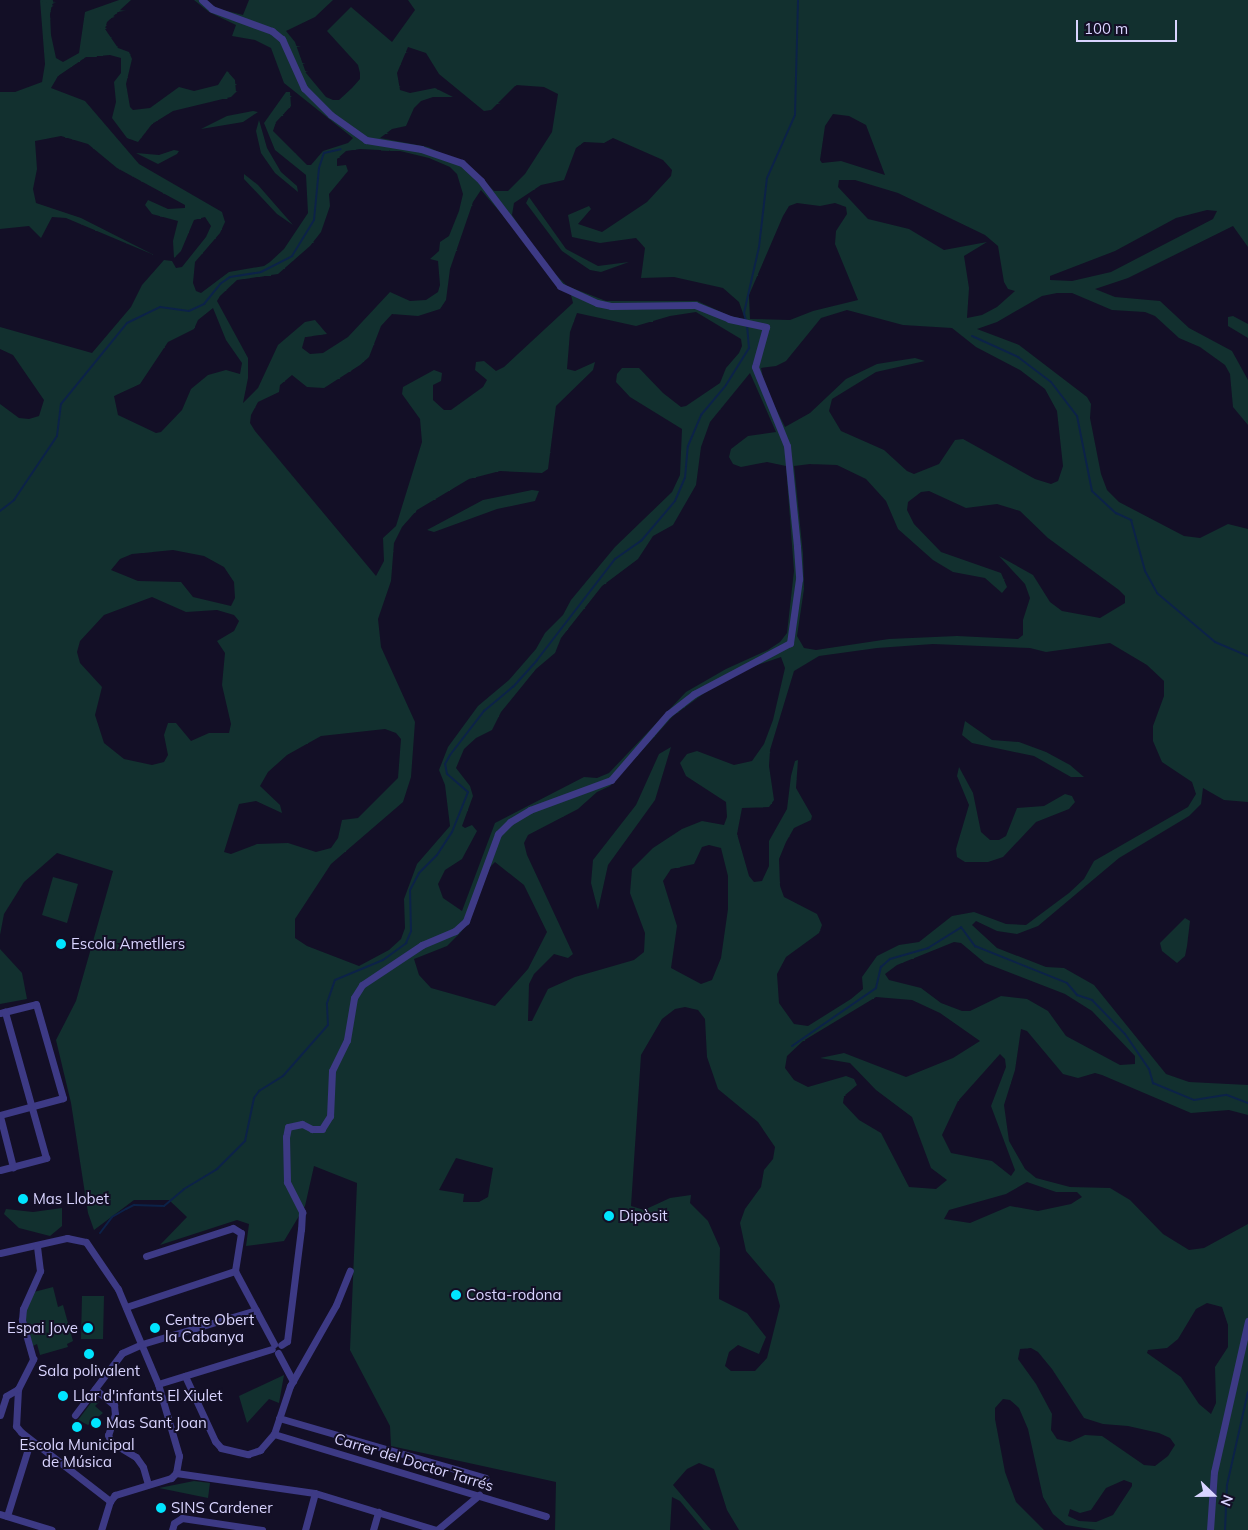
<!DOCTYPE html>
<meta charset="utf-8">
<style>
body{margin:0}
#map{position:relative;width:1248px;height:1530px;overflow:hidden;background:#130f26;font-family:Mulish,sans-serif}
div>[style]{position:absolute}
.green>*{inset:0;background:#12302f}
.stream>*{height:2px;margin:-1px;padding:0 1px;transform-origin:1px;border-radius:1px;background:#0c2248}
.minor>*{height:7px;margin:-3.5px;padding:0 3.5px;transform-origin:3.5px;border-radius:3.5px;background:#3d3a85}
.dots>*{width:14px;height:14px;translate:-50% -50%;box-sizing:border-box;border:2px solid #130f26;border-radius:50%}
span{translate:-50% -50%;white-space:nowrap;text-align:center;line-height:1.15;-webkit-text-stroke:4px #130f26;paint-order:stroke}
.poi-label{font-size:15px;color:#d9d4ff}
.left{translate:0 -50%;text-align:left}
.right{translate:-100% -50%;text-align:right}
.street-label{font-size:15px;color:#d9d4ff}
.north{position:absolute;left:1188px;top:1470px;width:50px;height:50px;-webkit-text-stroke:4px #130f26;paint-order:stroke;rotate:112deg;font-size:14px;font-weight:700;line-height:20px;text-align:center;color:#d9d4ff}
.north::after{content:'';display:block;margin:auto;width:18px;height:22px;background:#d9d4ff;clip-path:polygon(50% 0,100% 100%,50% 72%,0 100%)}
.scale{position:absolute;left:1076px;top:20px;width:101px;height:22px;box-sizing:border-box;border:2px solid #d9d4ff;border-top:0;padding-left:6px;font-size:15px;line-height:18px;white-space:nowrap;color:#d9d4ff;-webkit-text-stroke:4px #130f26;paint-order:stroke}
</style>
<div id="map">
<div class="green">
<div style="clip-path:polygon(evenodd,40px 0,53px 0,50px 14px,51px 35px,56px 58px,63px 62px,79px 53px,85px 12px,119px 0,131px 0,107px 22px,105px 29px,118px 48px,129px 52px,132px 59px,126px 84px,130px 107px,133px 110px,150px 108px,179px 87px,194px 91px,218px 85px,227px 71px,235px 80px,236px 92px,231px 97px,173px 111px,152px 124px,138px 142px,127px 138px,112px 118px,116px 102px,114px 82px,121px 73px,121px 58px,110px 55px,86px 57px,58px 76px,51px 88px,85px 101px,139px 164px,222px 212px,225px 222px,220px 233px,195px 262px,193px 283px,196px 291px,201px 293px,229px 272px,264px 266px,270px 262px,284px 249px,308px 213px,306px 175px,275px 150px,264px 123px,286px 92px,290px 92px,291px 106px,276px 122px,273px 131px,307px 165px,311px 165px,323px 151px,348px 143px,353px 138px,284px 83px,271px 48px,255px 40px,232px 36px,236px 25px,209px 12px,194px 0,204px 0,215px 8px,243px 15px,249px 0,333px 0,315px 17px,286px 31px,295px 42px,306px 73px,326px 97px,333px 100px,339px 100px,352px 88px,360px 79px,360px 73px,358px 65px,327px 31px,351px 7px,392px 42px,415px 10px,408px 0,1248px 0,1248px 247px,1233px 226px,1128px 278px,1095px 289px,1115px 297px,1160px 301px,1189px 328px,1232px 351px,1248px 380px,1248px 425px,1233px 407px,1230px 374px,1225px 365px,1200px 347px,1179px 338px,1155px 316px,1145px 312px,1112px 310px,1072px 293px,1057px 293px,1042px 296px,997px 322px,977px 329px,1019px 345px,1087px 397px,1091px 404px,1090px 418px,1101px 474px,1107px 490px,1119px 502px,1184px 536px,1200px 538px,1228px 524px,1248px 529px,1248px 802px,1224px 800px,1203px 788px,1201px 804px,1189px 816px,1119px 858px,1038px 926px,1017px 934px,997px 931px,976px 921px,972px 925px,997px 948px,1046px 967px,1064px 968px,1094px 985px,1166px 1074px,1189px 1082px,1248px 1085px,1248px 1115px,1229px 1110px,1191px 1113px,1102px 1075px,1095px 1073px,1078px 1078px,1063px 1074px,1027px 1031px,1021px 1029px,1015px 1070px,1004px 1105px,1009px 1141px,1025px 1169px,1036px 1178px,1070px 1187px,1110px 1188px,1130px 1200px,1163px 1234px,1189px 1250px,1204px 1248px,1248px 1224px,1248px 1530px,1096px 1530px,1066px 1525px,1053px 1514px,1043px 1497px,1028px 1429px,1019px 1408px,1010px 1400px,1003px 1399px,995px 1408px,995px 1419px,1005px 1472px,1016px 1502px,1044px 1530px,739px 1530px,727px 1510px,714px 1469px,699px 1463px,687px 1469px,673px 1485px,711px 1530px,704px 1530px,680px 1501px,672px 1497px,670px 1530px,555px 1530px,556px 1482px,391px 1446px,390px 1426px,350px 1350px,357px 1183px,314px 1166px,305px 1206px,284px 1241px,246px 1246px,249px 1224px,237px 1220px,160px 1245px,187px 1217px,169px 1200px,134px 1200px,94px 1230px,88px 1213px,71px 1103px,56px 1040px,76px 1001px,113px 871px,57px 853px,24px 882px,4px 914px,0 935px,0 404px,19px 418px,29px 419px,39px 416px,44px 400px,13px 355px,0 349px,0 327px,92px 353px,131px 307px,142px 285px,157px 268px,164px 260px,172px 261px,176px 268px,182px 267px,206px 237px,211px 226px,205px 217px,194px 220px,181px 251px,174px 258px,173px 241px,178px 221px,152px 214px,145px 205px,148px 200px,168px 209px,185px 208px,185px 205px,117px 168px,88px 144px,61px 136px,35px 141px,37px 169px,33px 189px,36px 203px,81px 218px,154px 255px,66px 218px,52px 217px,41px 238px,29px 226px,0 229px,0 92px,15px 92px,42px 82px,45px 64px,40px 0,408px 47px,426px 53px,439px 74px,484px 111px,491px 110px,516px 85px,544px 87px,558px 94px,552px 132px,525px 174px,508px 191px,494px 191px,469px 166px,428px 147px,380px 138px,392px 129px,406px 126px,414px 108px,421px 101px,433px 97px,453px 97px,435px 88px,410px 93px,400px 90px,397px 73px,408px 47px,40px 0,833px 114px,849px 116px,866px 125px,885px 175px,841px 161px,822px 163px,820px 160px,825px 126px,833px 114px,40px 0,613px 138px,663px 160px,672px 170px,671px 176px,647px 202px,602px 232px,578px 224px,591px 209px,589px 206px,568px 215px,572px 237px,600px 243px,636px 238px,645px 248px,641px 278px,674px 277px,723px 288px,739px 302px,745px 319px,730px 316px,697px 301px,606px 301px,567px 286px,548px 267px,512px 215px,514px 203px,541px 185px,564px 180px,576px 148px,584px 142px,604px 143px,613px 138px,40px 0,360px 149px,400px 151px,429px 158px,450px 167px,457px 174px,463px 194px,459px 211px,449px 236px,440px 242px,439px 251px,430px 259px,438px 261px,440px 285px,438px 292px,426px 300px,410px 301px,390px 292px,348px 337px,323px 353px,310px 354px,302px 348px,305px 337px,327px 334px,315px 320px,305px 322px,278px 345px,258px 388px,243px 403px,248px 378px,248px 358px,217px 301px,220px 296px,237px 280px,278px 274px,310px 246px,321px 232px,330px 206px,329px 194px,348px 171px,346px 165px,337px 166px,337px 159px,346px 151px,360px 149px,40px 0,839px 180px,855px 180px,898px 193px,985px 235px,998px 246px,1004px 282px,1008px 289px,1015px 291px,997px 307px,982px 315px,967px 318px,969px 288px,964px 256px,987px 242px,944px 250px,909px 229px,868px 219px,838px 187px,839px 180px,40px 0,481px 190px,523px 239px,552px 281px,571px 295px,573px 303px,504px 367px,496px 371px,484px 361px,476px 362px,475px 370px,487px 380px,483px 387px,451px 410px,444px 410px,433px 400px,433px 385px,441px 381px,442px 373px,434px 370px,403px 387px,402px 394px,420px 419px,422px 442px,396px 526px,383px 538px,384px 561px,376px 576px,255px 431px,250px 423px,251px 415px,258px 402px,279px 392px,280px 385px,292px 375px,307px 387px,324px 388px,360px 365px,369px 357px,381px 326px,392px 314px,418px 316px,440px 309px,446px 300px,450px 269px,473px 202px,481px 190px,40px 0,797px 203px,820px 206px,835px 203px,846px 207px,847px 214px,836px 231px,835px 244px,858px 300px,813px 311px,790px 320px,750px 319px,749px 295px,783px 216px,789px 206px,797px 203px,40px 0,1207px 210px,1217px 211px,1213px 219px,1111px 272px,1072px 281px,1050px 280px,1050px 276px,1115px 251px,1176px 218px,1207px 210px,40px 0,213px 308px,226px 340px,242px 363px,240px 374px,226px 370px,208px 375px,191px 389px,182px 410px,161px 432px,156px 433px,118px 415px,114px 396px,140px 384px,168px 342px,194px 329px,198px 320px,213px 308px,40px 0,847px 310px,903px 325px,952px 328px,976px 347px,1020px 370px,1045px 389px,1057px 411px,1063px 466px,1058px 481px,1051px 484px,1035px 479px,963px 439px,955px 440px,939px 464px,914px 474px,907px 471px,884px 450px,841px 431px,829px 411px,832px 399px,876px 372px,925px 361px,915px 358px,877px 364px,846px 379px,810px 413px,785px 427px,765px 387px,761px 368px,776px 366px,786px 361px,821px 318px,847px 310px,40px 0,696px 312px,741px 339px,742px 346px,739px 353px,726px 368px,720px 383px,686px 406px,681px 407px,663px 393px,639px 368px,622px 368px,617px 374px,616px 382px,630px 397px,682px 429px,680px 475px,672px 492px,615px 547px,571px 600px,563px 615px,545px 633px,536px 649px,509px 680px,478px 706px,448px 747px,439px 770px,445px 785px,450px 826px,417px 864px,404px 899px,405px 928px,401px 939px,389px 950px,359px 966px,307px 946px,295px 938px,295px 919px,331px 864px,403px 802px,411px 777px,415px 722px,381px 647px,378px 619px,391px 581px,394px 543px,402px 527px,417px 510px,469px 479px,500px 471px,542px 473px,548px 469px,556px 406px,593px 370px,595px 362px,575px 371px,567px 369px,570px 332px,577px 313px,636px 326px,670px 316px,696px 312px,40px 0,750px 373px,776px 432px,748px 436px,731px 449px,729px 457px,733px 464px,741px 467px,767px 462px,786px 466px,794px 571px,787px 633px,780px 642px,768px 650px,726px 669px,686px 692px,609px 773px,597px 778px,584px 777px,495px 823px,462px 911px,443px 898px,438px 884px,445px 870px,462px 859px,477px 831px,472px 825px,465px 828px,462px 826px,473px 796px,470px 786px,456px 768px,464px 749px,476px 738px,492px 730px,501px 712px,536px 669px,555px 653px,561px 638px,602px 586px,638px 559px,653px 536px,673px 525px,696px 485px,701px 447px,710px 422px,750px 373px,40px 0,810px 464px,837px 465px,866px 479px,886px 501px,898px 529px,933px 560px,953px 572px,985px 578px,1002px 593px,1007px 587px,1001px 573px,941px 552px,914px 524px,907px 510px,908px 502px,921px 492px,929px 491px,966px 508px,997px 504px,1020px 511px,1048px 538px,1119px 590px,1125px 596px,1125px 603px,1100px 618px,1062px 611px,1050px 602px,1033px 575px,999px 556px,1025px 584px,1030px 598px,1023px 620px,1023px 635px,1018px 639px,957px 636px,889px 639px,816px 650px,804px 648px,797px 636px,804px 589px,803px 554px,794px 466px,810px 464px,40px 0,173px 550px,204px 556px,224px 567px,234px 582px,235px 598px,231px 606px,193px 597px,181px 582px,138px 581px,111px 570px,120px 559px,132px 554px,173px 550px,40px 0,152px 597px,186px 612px,217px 610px,234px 615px,239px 621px,234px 631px,217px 641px,225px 653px,222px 685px,231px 724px,229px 733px,209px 733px,191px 741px,176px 723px,168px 723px,164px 735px,168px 755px,164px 762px,152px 765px,124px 759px,104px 743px,95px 715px,102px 687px,80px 663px,77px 652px,80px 641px,104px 615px,152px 597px,40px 0,1110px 643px,1147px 665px,1164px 681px,1164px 696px,1153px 726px,1153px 741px,1162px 762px,1192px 782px,1196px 794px,1188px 807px,1094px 861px,1084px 879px,1069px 893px,1026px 925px,1006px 924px,974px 912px,952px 916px,919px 942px,899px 945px,877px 956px,862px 977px,863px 989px,851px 999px,808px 1026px,794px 1024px,779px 1003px,777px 974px,786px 957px,819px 933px,822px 925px,817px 914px,784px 897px,780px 886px,779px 859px,786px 842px,794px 828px,811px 820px,812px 816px,796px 788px,798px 760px,795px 761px,791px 776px,787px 809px,769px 841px,769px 866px,762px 881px,754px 882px,749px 876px,737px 834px,742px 808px,769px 807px,774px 800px,769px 766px,770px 750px,794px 671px,819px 656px,877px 648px,933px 644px,1030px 648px,1046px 652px,1110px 643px,40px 0,781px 657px,785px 668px,773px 720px,764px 744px,752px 761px,734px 765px,697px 751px,687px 754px,680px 763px,686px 776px,726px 802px,727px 817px,724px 825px,702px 821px,682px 829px,653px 848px,632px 869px,630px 893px,645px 933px,644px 952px,634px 960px,575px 977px,548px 989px,532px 1021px,528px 1021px,529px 984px,534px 974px,554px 954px,568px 958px,573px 954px,527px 855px,524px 843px,528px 835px,578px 809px,597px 792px,610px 786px,673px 716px,718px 683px,749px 668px,781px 657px,40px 0,385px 729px,396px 733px,401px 739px,398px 778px,358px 818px,342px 820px,338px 838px,331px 848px,316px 852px,288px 843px,257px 844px,231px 854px,224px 852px,239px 804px,256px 801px,282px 813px,280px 805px,260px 786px,268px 772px,287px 755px,321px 736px,385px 729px,40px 0,709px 845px,721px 848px,728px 876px,728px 909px,721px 958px,712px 980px,701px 984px,671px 968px,677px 926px,663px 881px,671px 869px,694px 864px,702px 847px,709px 845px,40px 0,495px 862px,524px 885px,547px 932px,528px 969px,495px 1006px,431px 988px,419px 975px,414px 959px,447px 946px,461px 932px,472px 915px,490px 867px,495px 862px,40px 0,954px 942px,961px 943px,985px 963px,1065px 994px,1092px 1011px,1135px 1056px,1135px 1064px,1120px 1065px,1066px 1036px,1048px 1011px,1027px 999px,1001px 996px,970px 1011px,962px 1011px,941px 1003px,921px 988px,889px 980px,885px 974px,897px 965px,954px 942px,40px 0,876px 997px,912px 1000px,940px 1013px,980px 1041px,953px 1058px,906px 1077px,844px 1053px,820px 1058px,850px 1063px,876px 1090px,912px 1117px,931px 1168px,947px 1180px,936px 1189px,909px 1187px,881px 1133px,859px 1120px,843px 1103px,844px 1096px,857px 1085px,854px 1079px,846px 1076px,808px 1087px,794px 1080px,785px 1068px,787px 1056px,803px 1041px,876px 997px,40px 0,685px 1007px,698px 1010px,705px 1019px,707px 1057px,718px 1089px,758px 1122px,775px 1147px,773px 1159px,764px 1170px,761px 1187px,745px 1209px,740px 1223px,746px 1251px,774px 1284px,780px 1306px,767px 1358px,755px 1371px,731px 1371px,725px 1366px,729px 1352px,738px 1345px,759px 1354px,766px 1337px,747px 1313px,719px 1299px,720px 1248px,708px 1221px,690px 1203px,691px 1195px,670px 1198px,644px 1210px,631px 1206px,641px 1055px,662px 1019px,675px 1009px,685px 1007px,40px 0,1000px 1054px,1005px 1059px,1006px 1067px,991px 1106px,1015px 1170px,1011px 1176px,992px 1161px,951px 1153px,942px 1135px,958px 1101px,1000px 1054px,40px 0,456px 1158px,493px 1168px,488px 1197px,479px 1202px,463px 1202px,464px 1194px,439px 1190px,456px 1158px,40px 0,1027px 1182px,1056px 1192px,1077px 1192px,1082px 1197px,1071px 1204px,1038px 1211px,1010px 1206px,970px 1223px,944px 1219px,949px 1210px,1006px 1194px,1027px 1182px,40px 0,1207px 1303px,1222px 1307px,1228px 1325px,1228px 1347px,1215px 1367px,1216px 1403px,1211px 1414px,1199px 1404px,1181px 1377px,1147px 1353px,1148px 1350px,1167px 1348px,1178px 1339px,1196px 1309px,1207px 1303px,40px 0,1031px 1348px,1038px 1352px,1052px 1369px,1084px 1418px,1103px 1424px,1128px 1426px,1159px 1433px,1170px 1438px,1175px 1445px,1168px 1456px,1155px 1466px,1144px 1465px,1102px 1436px,1085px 1435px,1070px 1442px,1057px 1439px,1051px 1430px,1052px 1414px,1036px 1384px,1018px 1359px,1020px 1349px,1031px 1348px,40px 0,1124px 1480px,1132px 1483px,1132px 1486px,1113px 1515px,1096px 1522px,1079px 1521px,1068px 1516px,1070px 1509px,1080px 1513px,1091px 1510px,1106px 1488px,1124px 1480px)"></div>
<div style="clip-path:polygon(253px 111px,258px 112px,243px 122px,201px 129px,227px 116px)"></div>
<div style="clip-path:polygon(259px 120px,267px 148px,281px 172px,297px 186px,298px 192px,275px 173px,261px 153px,256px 131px)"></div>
<div style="clip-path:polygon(174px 150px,179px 151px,177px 154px,158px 164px,136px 153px,159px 155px)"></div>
<div style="clip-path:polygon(244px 174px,258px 185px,293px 225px,277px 214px,244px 179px)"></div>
<div style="clip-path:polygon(529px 197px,566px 249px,598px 266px,629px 262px,601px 272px,590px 270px,562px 251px,526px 203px)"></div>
<div style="clip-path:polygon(1233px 316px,1248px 324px,1248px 338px,1228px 326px,1228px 317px)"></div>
<div style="clip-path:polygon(532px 490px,539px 491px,535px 501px,497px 509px,434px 532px,427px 530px,483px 500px)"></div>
<div style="clip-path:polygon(965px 721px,992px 740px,1019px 742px,1046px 752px,1070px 765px,1084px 777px,1071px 777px,1034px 756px,972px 743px,962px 735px)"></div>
<div style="clip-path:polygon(671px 747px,655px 800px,608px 865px,598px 910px,591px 883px,593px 860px,636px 805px,659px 754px)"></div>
<div style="clip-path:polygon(959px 767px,973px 793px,981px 832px,990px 840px,999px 840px,1006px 836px,1017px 808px,1044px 806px,1065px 794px,1072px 796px,1075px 802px,1069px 809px,1036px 822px,1003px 857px,988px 862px,965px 862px,957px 857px,956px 849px,969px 805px,957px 776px)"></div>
<div style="clip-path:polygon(53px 877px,78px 884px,67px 923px,42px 915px)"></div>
<div style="clip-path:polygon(1185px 918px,1190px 921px,1187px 946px,1185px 956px,1177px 963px,1162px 951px,1160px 943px)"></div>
<div style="clip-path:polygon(0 949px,22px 973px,27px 999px,0 1004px)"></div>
<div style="clip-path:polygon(62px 1208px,62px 1226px,50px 1236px,19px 1228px,4px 1214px,6px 1209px,33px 1212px)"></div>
<div style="clip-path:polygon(53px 1287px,58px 1307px,63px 1305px,73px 1341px,67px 1344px,68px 1347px,40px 1355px,37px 1344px,33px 1346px,25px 1316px,26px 1309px,34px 1292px)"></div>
<div style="clip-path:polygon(82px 1296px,104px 1296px,103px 1339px,81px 1339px)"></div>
<div style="clip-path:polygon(284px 1375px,279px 1403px,269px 1399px,247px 1423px,239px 1396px)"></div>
<div style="clip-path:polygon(94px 1399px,99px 1402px,95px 1406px,103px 1413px,88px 1425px,78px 1420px)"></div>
<div style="clip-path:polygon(194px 1481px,210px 1483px,208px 1498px,159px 1488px)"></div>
</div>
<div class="stream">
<div style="left:746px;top:321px;width:8px;rotate:-104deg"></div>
<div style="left:744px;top:313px;width:68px;rotate:-77.2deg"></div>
<div style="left:759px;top:247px;width:69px;rotate:-83.4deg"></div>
<div style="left:767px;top:178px;width:69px;rotate:-66deg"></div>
<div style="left:795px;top:115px;width:115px;rotate:-88.5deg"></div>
<div style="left:972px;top:336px;width:51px;rotate:24.5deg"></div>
<div style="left:1018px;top:357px;width:41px;rotate:37.1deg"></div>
<div style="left:1051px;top:382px;width:43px;rotate:52.6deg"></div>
<div style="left:1077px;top:416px;width:76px;rotate:78.7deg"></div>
<div style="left:1092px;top:491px;width:33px;rotate:43deg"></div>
<div style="left:1116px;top:513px;width:17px;rotate:25deg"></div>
<div style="left:1131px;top:520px;width:53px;rotate:74.6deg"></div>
<div style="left:1145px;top:571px;width:25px;rotate:61deg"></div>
<div style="left:1157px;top:593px;width:76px;rotate:40.2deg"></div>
<div style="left:1215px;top:642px;width:36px;rotate:23deg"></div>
<div style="left:0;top:511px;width:18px;rotate:-38deg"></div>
<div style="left:14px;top:500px;width:77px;rotate:-56.1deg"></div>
<div style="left:57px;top:436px;width:32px;rotate:-83deg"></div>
<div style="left:61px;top:404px;width:104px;rotate:-50.8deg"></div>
<div style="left:127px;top:323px;width:37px;rotate:-26deg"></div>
<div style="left:160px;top:307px;width:29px;rotate:8deg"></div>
<div style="left:189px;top:311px;width:17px;rotate:-25deg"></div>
<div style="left:204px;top:304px;width:26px;rotate:-51deg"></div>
<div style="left:220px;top:284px;width:12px;rotate:-35deg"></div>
<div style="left:230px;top:277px;width:31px;rotate:-9deg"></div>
<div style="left:261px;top:272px;width:35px;rotate:-27deg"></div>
<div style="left:292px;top:256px;width:42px;rotate:-58.6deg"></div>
<div style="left:314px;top:220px;width:52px;rotate:-84.5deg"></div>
<div style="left:319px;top:168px;width:16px;rotate:-72deg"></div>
<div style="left:324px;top:153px;width:17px;rotate:-13deg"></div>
<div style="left:792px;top:1046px;width:102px;rotate:-34.6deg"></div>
<div style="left:876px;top:988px;width:22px;rotate:-77deg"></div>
<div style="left:881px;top:967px;width:12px;rotate:-42deg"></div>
<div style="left:890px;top:959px;width:40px;rotate:-16deg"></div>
<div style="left:928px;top:948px;width:39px;rotate:-32deg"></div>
<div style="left:961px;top:927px;width:24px;rotate:54deg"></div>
<div style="left:975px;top:946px;width:99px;rotate:21.9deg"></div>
<div style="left:1067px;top:983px;width:16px;rotate:50deg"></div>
<div style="left:1077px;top:995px;width:16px;rotate:18deg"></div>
<div style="left:1092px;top:1000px;width:47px;rotate:45.9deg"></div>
<div style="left:1125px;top:1034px;width:42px;rotate:55.6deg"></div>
<div style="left:1149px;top:1069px;width:15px;rotate:74deg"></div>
<div style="left:1153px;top:1083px;width:44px;rotate:22.5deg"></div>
<div style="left:1194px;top:1100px;width:33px;rotate:-9deg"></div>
<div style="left:1227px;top:1095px;width:22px;rotate:21deg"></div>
<div style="left:100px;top:1233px;width:20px;rotate:-53deg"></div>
<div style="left:112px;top:1217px;width:16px;rotate:-30deg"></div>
<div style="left:126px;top:1209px;width:9px;rotate:-27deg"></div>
<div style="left:134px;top:1205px;width:30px;rotate:2deg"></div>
<div style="left:164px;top:1206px;width:26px;rotate:-40deg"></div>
<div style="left:184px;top:1189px;width:39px;rotate:-31deg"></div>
<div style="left:217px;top:1169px;width:40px;rotate:-45deg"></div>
<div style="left:245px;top:1141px;width:44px;rotate:-78.2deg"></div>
<div style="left:254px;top:1098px;width:9px;rotate:-54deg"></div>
<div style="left:259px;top:1091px;width:28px;rotate:-32deg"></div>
<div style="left:283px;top:1076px;width:68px;rotate:-48.6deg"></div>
<div style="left:328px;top:1025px;width:22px;rotate:-93deg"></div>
<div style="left:327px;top:1003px;width:24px;rotate:-71deg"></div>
<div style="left:335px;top:980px;width:52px;rotate:-22.6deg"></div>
<div style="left:383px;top:960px;width:29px;rotate:-36deg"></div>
<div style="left:406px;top:943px;width:13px;rotate:-67deg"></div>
<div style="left:411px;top:931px;width:41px;rotate:-91.4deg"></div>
<div style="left:410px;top:890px;width:19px;rotate:-62deg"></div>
<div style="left:419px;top:873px;width:25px;rotate:-45deg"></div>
<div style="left:437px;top:855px;width:27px;rotate:-57deg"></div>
<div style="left:452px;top:832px;width:43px;rotate:-68.2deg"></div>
<div style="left:468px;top:792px;width:28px;rotate:-139deg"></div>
<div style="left:447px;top:774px;width:10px;rotate:-101deg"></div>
<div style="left:445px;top:764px;width:10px;rotate:-61deg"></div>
<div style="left:450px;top:755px;width:56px;rotate:-52.3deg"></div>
<div style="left:484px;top:711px;width:38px;rotate:-40deg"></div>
<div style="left:513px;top:687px;width:36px;rotate:-48deg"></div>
<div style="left:537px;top:660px;width:128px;rotate:-52.3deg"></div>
<div style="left:615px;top:559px;width:32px;rotate:-35deg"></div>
<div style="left:641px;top:541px;width:52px;rotate:-49.6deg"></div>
<div style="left:675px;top:501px;width:25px;rotate:-67deg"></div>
<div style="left:685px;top:478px;width:32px;rotate:-85deg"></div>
<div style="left:688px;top:446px;width:34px;rotate:-67deg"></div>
<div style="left:701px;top:415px;width:39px;rotate:-50deg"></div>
<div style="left:726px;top:385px;width:44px;rotate:-58.1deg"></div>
<div style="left:749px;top:348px;width:22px;rotate:-95deg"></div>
<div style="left:1225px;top:1530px;width:45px;rotate:-87.5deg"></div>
<div style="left:1227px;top:1485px;width:95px;rotate:-77.3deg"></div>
</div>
<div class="minor">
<div style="left:202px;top:0;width:13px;rotate:42deg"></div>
<div style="left:212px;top:9px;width:64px;rotate:20.1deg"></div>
<div style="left:272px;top:31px;width:13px;rotate:39deg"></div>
<div style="left:282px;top:39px;width:54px;rotate:65.8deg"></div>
<div style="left:304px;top:88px;width:38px;rotate:45deg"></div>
<div style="left:331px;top:115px;width:43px;rotate:35.5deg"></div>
<div style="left:366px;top:140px;width:56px;rotate:9.3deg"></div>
<div style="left:421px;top:149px;width:43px;rotate:18.9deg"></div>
<div style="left:462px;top:163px;width:26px;rotate:43deg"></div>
<div style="left:481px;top:181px;width:131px;rotate:53deg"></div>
<div style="left:560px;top:286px;width:41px;rotate:24.7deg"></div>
<div style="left:597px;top:303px;width:14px;rotate:12deg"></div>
<div style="left:611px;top:306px;width:84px;rotate:-0.7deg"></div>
<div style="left:695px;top:305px;width:37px;rotate:22deg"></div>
<div style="left:729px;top:319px;width:38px;rotate:12deg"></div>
<div style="left:766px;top:327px;width:41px;rotate:105.4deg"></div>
<div style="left:755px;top:367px;width:85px;rotate:67.9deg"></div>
<div style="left:787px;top:446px;width:101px;rotate:84.3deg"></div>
<div style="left:797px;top:547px;width:32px;rotate:86deg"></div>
<div style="left:799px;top:579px;width:65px;rotate:98deg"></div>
<div style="left:790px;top:643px;width:109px;rotate:152deg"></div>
<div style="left:694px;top:694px;width:33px;rotate:142deg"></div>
<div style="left:668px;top:714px;width:87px;rotate:130.8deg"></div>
<div style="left:611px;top:780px;width:86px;rotate:159.7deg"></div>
<div style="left:530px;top:810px;width:23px;rotate:149deg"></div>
<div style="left:510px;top:822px;width:17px;rotate:135deg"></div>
<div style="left:498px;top:834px;width:93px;rotate:110.2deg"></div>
<div style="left:466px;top:921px;width:15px;rotate:138deg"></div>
<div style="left:455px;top:931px;width:36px;rotate:157deg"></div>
<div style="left:422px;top:945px;width:72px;rotate:146.3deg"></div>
<div style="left:362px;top:985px;width:15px;rotate:122deg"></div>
<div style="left:354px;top:998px;width:43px;rotate:99.5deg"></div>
<div style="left:347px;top:1040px;width:34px;rotate:116deg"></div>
<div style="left:332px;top:1071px;width:45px;rotate:92.5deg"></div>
<div style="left:330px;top:1116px;width:15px;rotate:122deg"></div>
<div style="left:322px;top:1129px;width:10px;rotate:180deg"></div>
<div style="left:312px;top:1129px;width:11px;rotate:-153deg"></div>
<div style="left:302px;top:1124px;width:14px;rotate:168deg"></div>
<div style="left:288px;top:1127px;width:10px;rotate:101deg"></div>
<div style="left:286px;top:1137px;width:45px;rotate:88.7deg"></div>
<div style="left:287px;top:1182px;width:34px;rotate:63deg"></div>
<div style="left:302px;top:1212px;width:17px;rotate:93deg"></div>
<div style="left:301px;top:1229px;width:113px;rotate:97.1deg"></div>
<div style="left:287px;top:1341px;width:7px;rotate:146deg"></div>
<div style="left:0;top:1013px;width:37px;rotate:-14deg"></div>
<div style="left:36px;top:1004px;width:98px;rotate:74deg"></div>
<div style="left:63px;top:1098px;width:65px;rotate:164.9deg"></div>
<div style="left:0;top:1116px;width:53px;rotate:75.7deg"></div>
<div style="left:0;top:1170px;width:48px;rotate:-14.6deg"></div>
<div style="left:46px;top:1158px;width:152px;rotate:-105.7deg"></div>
<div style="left:0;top:1253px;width:69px;rotate:-12.6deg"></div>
<div style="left:67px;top:1238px;width:19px;rotate:12deg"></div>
<div style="left:86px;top:1242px;width:57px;rotate:55.8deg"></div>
<div style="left:118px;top:1289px;width:103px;rotate:67.2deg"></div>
<div style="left:158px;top:1384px;width:75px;rotate:73.7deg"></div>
<div style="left:179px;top:1456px;width:17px;rotate:100deg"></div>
<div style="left:176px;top:1473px;width:7px;rotate:135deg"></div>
<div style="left:171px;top:1478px;width:59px;rotate:163.1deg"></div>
<div style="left:115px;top:1495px;width:8px;rotate:130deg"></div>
<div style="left:110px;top:1501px;width:30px;rotate:107deg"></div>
<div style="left:146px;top:1256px;width:91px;rotate:-17.8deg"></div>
<div style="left:233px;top:1228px;width:9px;rotate:32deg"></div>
<div style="left:241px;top:1233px;width:38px;rotate:99deg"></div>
<div style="left:235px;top:1271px;width:83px;rotate:61.9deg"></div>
<div style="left:126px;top:1307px;width:115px;rotate:-18.3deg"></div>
<div style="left:278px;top:1353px;width:32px;rotate:62deg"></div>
<div style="left:185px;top:1376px;width:72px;rotate:65.2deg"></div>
<div style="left:215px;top:1441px;width:9px;rotate:49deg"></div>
<div style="left:221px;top:1448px;width:28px;rotate:13deg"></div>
<div style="left:248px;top:1454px;width:13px;rotate:-18deg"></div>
<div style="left:260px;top:1450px;width:21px;rotate:-49deg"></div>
<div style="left:274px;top:1434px;width:51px;rotate:-71.6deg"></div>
<div style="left:290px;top:1386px;width:93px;rotate:-60.4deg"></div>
<div style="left:336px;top:1305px;width:37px;rotate:-68deg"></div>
<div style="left:158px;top:1384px;width:119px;rotate:-17.1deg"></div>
<div style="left:18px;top:1389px;width:37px;rotate:93deg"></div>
<div style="left:16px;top:1426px;width:8px;rotate:50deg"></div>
<div style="left:21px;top:1432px;width:113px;rotate:37.8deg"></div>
<div style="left:95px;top:1389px;width:25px;rotate:40deg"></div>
<div style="left:114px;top:1405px;width:9px;rotate:84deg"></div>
<div style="left:115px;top:1414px;width:22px;rotate:108deg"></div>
<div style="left:108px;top:1435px;width:8px;rotate:67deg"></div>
<div style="left:111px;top:1442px;width:29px;rotate:31deg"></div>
<div style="left:136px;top:1457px;width:12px;rotate:55deg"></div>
<div style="left:143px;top:1467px;width:18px;rotate:74deg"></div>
<div style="left:0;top:1415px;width:20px;rotate:-72deg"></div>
<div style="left:6px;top:1396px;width:14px;rotate:-30deg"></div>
<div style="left:18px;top:1389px;width:34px;rotate:-63deg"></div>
<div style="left:33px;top:1359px;width:41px;rotate:-105.8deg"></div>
<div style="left:22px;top:1320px;width:11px;rotate:-85deg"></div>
<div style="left:23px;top:1309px;width:42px;rotate:-65.9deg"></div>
<div style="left:40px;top:1271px;width:26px;rotate:-97deg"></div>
<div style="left:75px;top:1415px;width:78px;rotate:-52.8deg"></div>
<div style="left:122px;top:1353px;width:22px;rotate:-24deg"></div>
<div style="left:142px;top:1344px;width:119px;rotate:-16.6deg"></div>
<div style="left:279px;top:1418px;width:215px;rotate:16.2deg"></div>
<div style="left:274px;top:1434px;width:284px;rotate:16.8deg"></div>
<div style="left:176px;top:1473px;width:140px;rotate:8.2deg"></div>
<div style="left:315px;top:1493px;width:127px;rotate:17deg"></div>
<div style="left:0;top:1514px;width:54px;rotate:17.1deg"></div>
<div style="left:7px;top:1516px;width:77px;rotate:-72.7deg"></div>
<div style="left:172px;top:1530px;width:7px;rotate:-74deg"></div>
<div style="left:174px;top:1523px;width:9px;rotate:-32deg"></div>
<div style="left:182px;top:1518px;width:81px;rotate:8.5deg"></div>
<div style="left:305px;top:1530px;width:38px;rotate:-75deg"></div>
<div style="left:373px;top:1530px;width:19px;rotate:-74deg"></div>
<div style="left:437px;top:1530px;width:55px;rotate:-39.8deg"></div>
<div style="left:1210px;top:1530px;width:58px;rotate:-86.1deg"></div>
<div style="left:1214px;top:1472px;width:155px;rotate:-77.3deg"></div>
</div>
<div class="dots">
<div style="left:61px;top:944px;background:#00e5ff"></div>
<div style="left:23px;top:1199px;background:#00e5ff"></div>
<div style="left:609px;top:1216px;background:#00e5ff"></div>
<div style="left:456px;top:1295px;background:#00e5ff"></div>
<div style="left:88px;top:1328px;background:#00e5ff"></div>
<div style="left:155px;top:1328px;background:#00e5ff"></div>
<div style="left:89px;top:1354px;background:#00e5ff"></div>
<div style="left:63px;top:1396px;background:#00e5ff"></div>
<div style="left:96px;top:1423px;background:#00e5ff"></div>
<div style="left:77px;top:1427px;background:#00e5ff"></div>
<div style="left:161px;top:1508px;background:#00e5ff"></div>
</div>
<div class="poi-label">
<span class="left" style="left:71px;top:944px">Escola Ametllers</span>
<span class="left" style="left:33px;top:1199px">Mas Llobet</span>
<span class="left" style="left:619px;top:1216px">Dipòsit</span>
<span class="left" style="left:466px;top:1295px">Costa-rodona</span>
<span class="left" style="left:165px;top:1328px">Centre Obert<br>la Cabanya</span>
<span class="right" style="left:78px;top:1328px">Espai Jove</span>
<span style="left:89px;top:1371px">Sala polivalent</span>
<span class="left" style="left:73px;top:1396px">Llar d'infants El Xiulet</span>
<span class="left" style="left:106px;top:1423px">Mas Sant Joan</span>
<span style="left:77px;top:1453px">Escola Municipal<br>de Música</span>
<span class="left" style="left:171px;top:1508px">SINS Cardener</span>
</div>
<div class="street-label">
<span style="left:414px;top:1462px;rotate:17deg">Carrer del Doctor Tarrés</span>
</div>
<div class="north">N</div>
<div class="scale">100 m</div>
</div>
